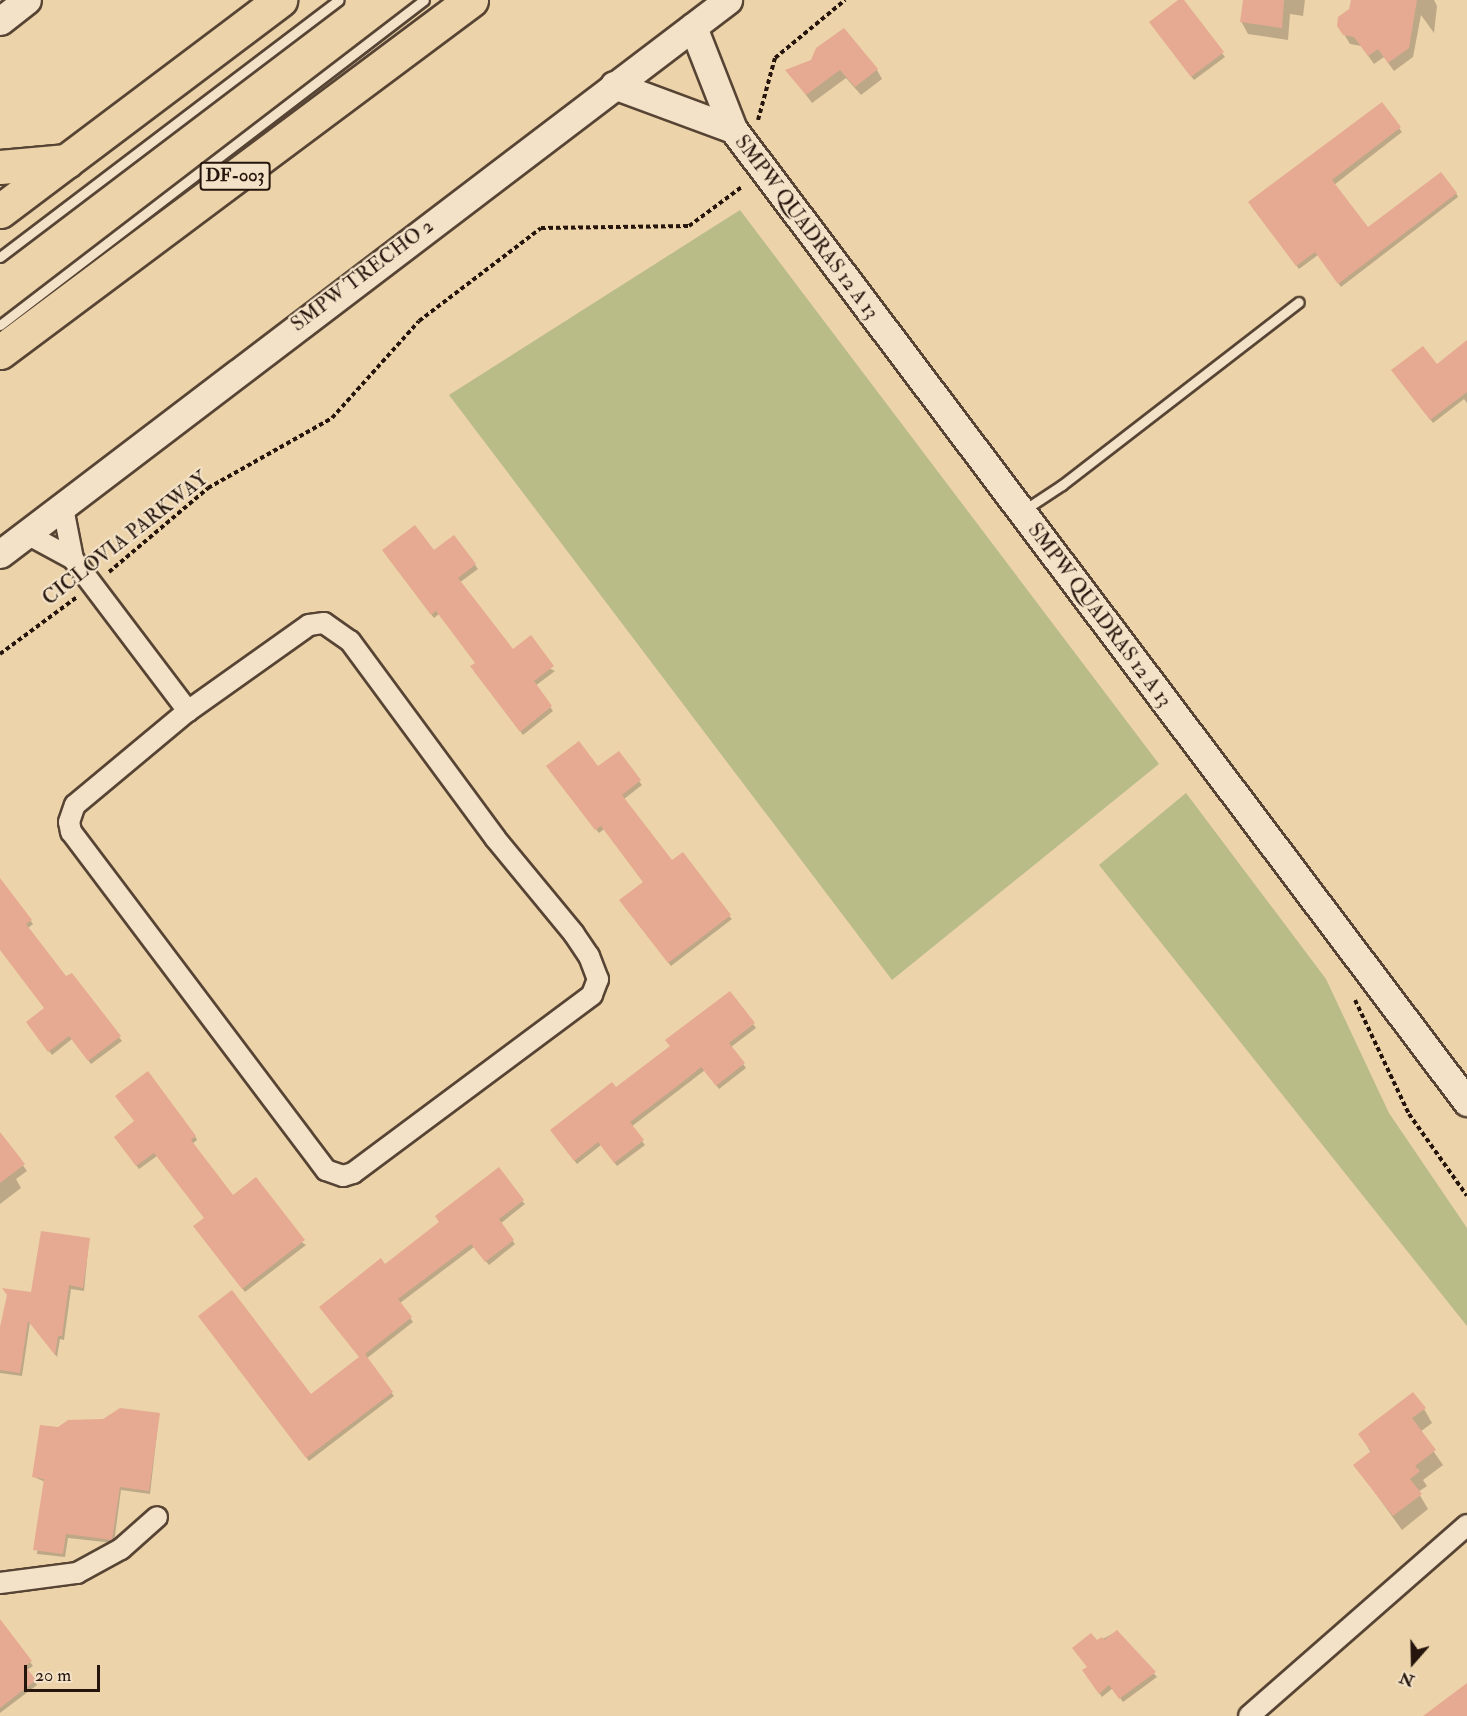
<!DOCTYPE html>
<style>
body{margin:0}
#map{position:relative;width:1467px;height:1716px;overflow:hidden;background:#ecd3a9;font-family:"IM FELL Double Pica",serif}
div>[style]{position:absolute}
.green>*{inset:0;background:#b9bc87}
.shadow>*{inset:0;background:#0003}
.building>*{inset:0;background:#e6aa92}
.path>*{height:4px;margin-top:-2px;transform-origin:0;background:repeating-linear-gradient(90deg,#25150d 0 4.5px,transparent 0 7.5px)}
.roads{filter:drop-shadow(2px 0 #574434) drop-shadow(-2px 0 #574434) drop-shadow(0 2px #574434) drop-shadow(0 -2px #574434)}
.lane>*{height:9px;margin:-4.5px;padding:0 4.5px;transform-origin:4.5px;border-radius:4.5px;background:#f3e2c7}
.street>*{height:20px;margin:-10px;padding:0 10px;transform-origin:10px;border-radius:10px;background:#f3e2c7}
.secondary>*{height:27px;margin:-13.5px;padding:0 13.5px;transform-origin:13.5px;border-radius:13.5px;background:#f3e2c7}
.highway>*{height:33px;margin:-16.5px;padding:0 16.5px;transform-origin:16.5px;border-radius:16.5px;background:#ecd3a9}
span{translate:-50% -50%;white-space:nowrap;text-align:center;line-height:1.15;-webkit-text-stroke:4.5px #f3e2c7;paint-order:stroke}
.shield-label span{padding:2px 4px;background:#f3e2c7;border:2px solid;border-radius:4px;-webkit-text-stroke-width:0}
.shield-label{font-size:18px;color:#25150d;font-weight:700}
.street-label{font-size:20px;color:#25150d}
.north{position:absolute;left:1383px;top:1632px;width:60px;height:60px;-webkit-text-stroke:4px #f3e2c7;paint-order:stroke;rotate:200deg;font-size:16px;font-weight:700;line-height:24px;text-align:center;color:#25150d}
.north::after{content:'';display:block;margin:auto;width:21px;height:27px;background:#25150d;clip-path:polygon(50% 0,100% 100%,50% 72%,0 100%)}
.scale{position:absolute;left:24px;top:1665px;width:76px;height:27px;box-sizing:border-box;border:3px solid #25150d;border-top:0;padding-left:8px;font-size:18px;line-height:21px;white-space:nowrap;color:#25150d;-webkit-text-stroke:4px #f3e2c7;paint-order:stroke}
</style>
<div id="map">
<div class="green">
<div style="clip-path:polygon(740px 210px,1159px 764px,892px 980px,449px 395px)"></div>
<div style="clip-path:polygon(1186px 793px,1326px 979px,1389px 1113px,1467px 1228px,1467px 1326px,1099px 865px)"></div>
</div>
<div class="shadow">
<div style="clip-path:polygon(1180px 0,1225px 57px,1194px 80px,1153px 26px)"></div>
<div style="clip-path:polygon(1245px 0,1305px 0,1303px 16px,1290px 14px,1288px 40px,1248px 34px,1241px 21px)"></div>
<div style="clip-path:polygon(1363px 0,1434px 0,1437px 6px,1434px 33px,1421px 15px,1413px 57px,1394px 71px,1384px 57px,1374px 64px,1361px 46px,1350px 44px,1339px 26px)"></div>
<div style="clip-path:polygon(812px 62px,877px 70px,882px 79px,861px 95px,846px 78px,812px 103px,788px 71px)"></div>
<div style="clip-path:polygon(1381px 104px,1402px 132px,1334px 185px,1368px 229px,1456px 193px,1458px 197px,1341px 287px,1318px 255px,1299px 269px,1252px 207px)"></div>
<div style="clip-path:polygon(1467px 353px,1467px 403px,1464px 399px,1433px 423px,1395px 374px,1436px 366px)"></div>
<div style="clip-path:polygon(454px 537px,478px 569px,459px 583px,513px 651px,555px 671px,535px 686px,553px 711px,523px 735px,474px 671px,477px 663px,439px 614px,434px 618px,386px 555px,433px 552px)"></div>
<div style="clip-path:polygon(618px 753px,642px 785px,624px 799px,672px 862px,732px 919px,671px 966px,623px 904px,644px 883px,604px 829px,599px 833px,550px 771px,598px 768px)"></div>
<div style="clip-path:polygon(0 881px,30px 920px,33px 924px,28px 928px,66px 979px,71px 975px,122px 1041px,91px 1064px,72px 1039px,52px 1055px,30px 1026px,46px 1009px,0 949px)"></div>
<div style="clip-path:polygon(753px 1024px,756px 1028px,731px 1047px,746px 1068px,719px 1089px,705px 1070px,631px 1127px,645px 1145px,617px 1166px,601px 1145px,577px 1164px,554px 1134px,616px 1089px)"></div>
<div style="clip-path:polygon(0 1134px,27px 1171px,16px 1179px,21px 1188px,0 1204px)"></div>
<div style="clip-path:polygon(195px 1136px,197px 1140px,192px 1144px,233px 1197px,306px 1245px,245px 1292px,197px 1230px,205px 1218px,157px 1156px,139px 1169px,118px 1141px)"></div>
<div style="clip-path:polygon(522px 1201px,525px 1204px,500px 1224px,515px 1244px,489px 1265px,474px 1247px,400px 1303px,413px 1322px,366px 1359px,394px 1396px,309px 1461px,202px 1320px,311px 1396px,361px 1358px,385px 1266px)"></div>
<div style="clip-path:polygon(89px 1240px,84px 1291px,71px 1289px,64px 1340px,60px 1339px,57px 1357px,30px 1322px,22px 1376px,0 1373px,0 1329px)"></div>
<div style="clip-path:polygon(1424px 1409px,1432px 1423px,1420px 1432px,1443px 1465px,1423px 1480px,1427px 1486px,1418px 1492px,1428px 1509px,1402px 1530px,1355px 1465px,1371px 1453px,1360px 1434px)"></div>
<div style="clip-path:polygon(159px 1415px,150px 1494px,121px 1490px,114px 1543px,68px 1538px,65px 1557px,37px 1554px,45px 1482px,34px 1477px,58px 1429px)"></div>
<div style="clip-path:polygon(0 1629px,30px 1662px,33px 1666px,27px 1670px,37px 1685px,0 1713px)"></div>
<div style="clip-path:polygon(1116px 1632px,1157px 1677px,1123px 1702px,1113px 1688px,1102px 1697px,1086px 1675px,1097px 1642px)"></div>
</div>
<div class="building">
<div style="clip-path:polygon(1178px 0,1184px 0,1224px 52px,1191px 77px,1149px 22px)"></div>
<div style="clip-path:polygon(1243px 0,1284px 0,1282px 28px,1240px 22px)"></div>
<div style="clip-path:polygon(1351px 0,1417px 0,1409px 48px,1388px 63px,1378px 49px,1368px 56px,1354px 37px,1343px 35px,1337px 26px,1338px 17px,1349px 9px)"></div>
<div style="clip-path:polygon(844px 28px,878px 69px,855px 87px,840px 70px,806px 95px,785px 70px,811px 60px,816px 48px)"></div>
<div style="clip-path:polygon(1382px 102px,1401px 127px,1332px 180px,1368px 227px,1441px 172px,1457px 193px,1338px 284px,1315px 252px,1296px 266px,1248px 202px)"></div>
<div style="clip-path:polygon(1467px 340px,1467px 392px,1430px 420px,1391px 370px,1423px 346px,1437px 364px)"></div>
<div style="clip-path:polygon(415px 525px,434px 550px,454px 535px,476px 564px,458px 578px,476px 601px,513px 649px,531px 635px,554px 666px,534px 681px,552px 706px,520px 732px,470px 666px,475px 663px,436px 611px,431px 615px,382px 550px)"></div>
<div style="clip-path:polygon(579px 741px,598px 766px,619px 751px,641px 780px,622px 795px,672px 860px,683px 852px,731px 915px,668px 963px,619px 900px,643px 882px,601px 826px,595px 830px,546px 766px)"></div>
<div style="clip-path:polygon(0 878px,32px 920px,26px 924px,66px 976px,72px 973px,121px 1036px,88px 1061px,69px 1036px,48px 1052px,26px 1022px,44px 1008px,0 950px)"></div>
<div style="clip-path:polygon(730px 991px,755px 1023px,729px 1043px,745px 1063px,716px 1086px,701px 1067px,680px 1084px,630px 1122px,644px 1140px,614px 1163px,598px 1142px,574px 1161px,550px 1130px,612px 1082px,616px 1087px,670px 1046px,665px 1040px)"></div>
<div style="clip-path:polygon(148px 1071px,196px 1136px,191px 1140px,233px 1195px,256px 1177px,305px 1240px,242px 1289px,193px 1226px,204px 1218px,154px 1153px,136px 1166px,114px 1137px,134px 1121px,115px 1096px)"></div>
<div style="clip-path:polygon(0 1132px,25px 1164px,0 1183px)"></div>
<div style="clip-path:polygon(499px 1167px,524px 1200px,499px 1219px,514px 1240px,485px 1262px,471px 1244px,398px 1299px,412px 1317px,365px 1354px,393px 1392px,306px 1458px,198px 1316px,232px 1290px,311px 1394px,359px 1357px,319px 1307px,381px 1258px,385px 1264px,439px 1222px,435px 1216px)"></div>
<div style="clip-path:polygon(41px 1231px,90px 1238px,83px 1288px,69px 1285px,62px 1336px,58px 1336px,55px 1355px,28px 1321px,20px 1373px,0 1370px,0 1327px,7px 1295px,2px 1288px,31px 1292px)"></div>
<div style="clip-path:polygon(1413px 1392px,1426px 1408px,1412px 1418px,1436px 1450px,1415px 1466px,1420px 1471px,1410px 1479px,1422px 1494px,1393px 1516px,1353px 1465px,1371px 1451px,1358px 1434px)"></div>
<div style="clip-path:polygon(120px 1408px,160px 1413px,149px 1491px,120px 1487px,112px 1540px,66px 1534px,63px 1554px,33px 1550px,44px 1479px,32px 1477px,40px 1425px,58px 1427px,68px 1420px,103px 1419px)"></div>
<div style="clip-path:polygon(0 1619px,32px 1661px,25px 1666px,36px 1680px,0 1708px)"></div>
<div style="clip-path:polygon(1117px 1630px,1156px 1672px,1119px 1699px,1109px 1685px,1099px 1694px,1082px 1670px,1087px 1667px,1072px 1648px,1091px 1633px,1097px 1640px,1102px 1637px,1104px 1640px)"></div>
<div style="clip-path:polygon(1467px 1683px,1467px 1716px,1423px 1716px)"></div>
</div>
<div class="path">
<div style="left:758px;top:120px;width:64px;rotate:-74.7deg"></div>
<div style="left:775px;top:58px;width:91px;rotate:-39.6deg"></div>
<div style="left:109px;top:572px;width:130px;rotate:-40.3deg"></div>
<div style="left:208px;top:488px;width:142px;rotate:-29.4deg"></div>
<div style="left:332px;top:418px;width:130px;rotate:-48.1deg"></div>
<div style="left:419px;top:321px;width:153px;rotate:-37.3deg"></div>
<div style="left:541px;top:228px;width:148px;rotate:-0.8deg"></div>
<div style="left:689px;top:226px;width:67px;rotate:-36.5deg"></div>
<div style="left:0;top:654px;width:96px;rotate:-36.5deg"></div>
<div style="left:1355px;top:1000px;width:126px;rotate:64.7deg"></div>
<div style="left:1409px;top:1114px;width:100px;rotate:54.7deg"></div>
</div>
<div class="roads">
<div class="lane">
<div style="left:0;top:257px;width:425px;rotate:-37.2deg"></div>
<div style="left:0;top:325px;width:534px;rotate:-37.47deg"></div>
<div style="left:1024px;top:510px;width:45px;rotate:-33.3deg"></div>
<div style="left:1062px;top:485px;width:299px;rotate:-37.7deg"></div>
</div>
<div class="street">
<div style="left:63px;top:508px;width:52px;rotate:78.9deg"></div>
<div style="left:73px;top:559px;width:191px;rotate:52.9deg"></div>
<div style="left:27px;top:534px;width:52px;rotate:28.5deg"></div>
<div style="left:324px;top:623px;width:32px;rotate:35deg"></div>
<div style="left:350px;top:641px;width:245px;rotate:53.6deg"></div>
<div style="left:495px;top:838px;width:124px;rotate:50.5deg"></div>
<div style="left:574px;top:934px;width:27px;rotate:56deg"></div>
<div style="left:589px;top:956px;width:25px;rotate:69deg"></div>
<div style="left:598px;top:979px;width:17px;rotate:111deg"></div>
<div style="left:592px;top:995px;width:298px;rotate:143.3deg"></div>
<div style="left:353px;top:1173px;width:10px;rotate:163deg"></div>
<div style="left:343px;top:1176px;width:18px;rotate:-161deg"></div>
<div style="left:326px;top:1170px;width:423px;rotate:-127deg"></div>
<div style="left:71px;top:832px;width:10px;rotate:-101deg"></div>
<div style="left:69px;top:822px;width:18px;rotate:-71deg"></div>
<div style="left:75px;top:805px;width:147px;rotate:-39.8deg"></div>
<div style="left:188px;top:711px;width:148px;rotate:-35.4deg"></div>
<div style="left:309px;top:625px;width:15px;rotate:-8deg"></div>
<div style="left:0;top:1583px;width:78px;rotate:-7.4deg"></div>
<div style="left:77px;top:1573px;width:50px;rotate:-28.6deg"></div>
<div style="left:121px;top:1549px;width:48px;rotate:-41.6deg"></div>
<div style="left:1249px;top:1716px;width:290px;rotate:-41.2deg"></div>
</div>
<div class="secondary">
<div style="left:0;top:21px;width:34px;rotate:-38deg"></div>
<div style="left:693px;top:27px;width:110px;rotate:68.6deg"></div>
<div style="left:733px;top:129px;width:1219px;rotate:52.97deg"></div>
<div style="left:614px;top:85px;width:127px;rotate:20.3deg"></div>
<div style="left:0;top:554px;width:915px;rotate:-37.27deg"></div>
</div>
<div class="highway">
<div style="left:0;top:167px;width:67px;rotate:-5.1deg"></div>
<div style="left:0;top:211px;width:351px;rotate:-37deg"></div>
<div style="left:0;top:352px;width:588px;rotate:-36.77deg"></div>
</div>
</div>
<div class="shield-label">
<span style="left:235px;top:176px">DF-003</span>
</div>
<div class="street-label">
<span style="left:807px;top:227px;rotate:53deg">SMPW QUADRAS 12 A 13</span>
<span style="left:362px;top:275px;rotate:-37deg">SMPW TRECHO 2</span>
<span style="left:125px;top:538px;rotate:-38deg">CICLOVIA PARKWAY</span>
<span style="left:1100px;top:615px;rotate:53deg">SMPW QUADRAS 12 A 13</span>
</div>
<div class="north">N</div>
<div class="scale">20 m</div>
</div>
